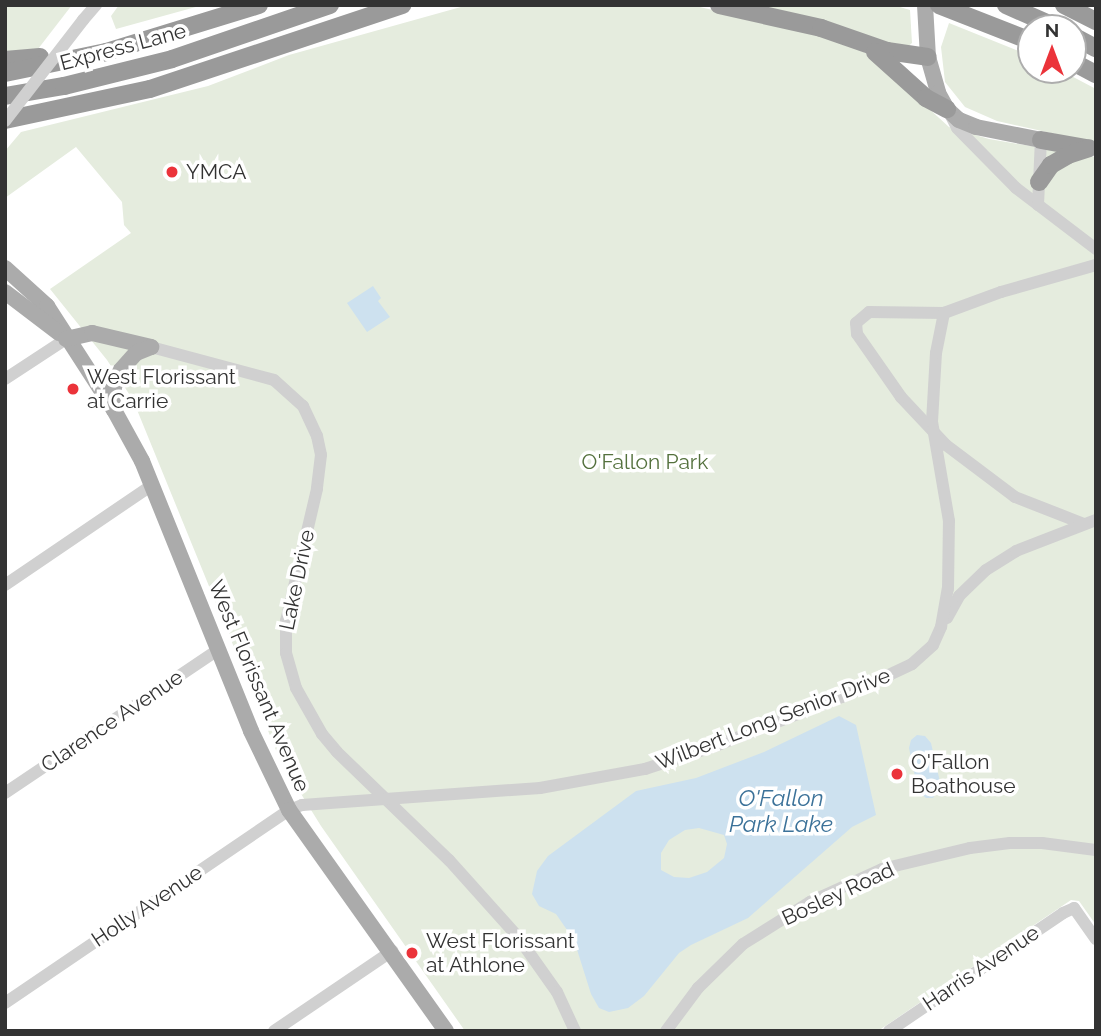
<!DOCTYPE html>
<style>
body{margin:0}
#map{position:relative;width:1101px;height:1036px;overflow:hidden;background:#fff;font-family:Raleway,sans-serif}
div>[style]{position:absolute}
.green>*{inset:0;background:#e5ecde}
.water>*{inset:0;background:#cde1ef}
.minor>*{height:12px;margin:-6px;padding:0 6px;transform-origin:6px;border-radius:6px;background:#d0d0d0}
.major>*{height:16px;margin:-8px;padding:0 8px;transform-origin:8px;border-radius:8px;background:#ababab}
.highway>*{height:18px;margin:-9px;padding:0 9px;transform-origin:9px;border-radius:9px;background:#9a9a9a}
.minor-bridge>*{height:12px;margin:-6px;padding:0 6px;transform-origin:6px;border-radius:6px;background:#d0d0d0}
.dots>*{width:19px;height:19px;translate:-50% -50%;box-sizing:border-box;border:4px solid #fff;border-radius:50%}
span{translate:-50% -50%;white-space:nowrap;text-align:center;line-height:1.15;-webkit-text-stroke:7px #fff;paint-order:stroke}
.street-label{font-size:21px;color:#333}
.poi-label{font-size:21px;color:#333}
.left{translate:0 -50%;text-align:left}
.park-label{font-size:21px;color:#54713d}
.water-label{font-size:23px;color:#3c7299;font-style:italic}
.frame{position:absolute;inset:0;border:7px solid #333;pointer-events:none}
.north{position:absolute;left:1017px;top:14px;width:70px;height:70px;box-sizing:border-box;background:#fff;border:2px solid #adadad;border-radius:50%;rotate:0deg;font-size:19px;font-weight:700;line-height:28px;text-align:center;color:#333}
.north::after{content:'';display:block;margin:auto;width:24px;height:32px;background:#eb333a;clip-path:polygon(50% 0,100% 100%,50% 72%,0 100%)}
</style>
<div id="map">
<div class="green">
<div style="clip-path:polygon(5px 5px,72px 5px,38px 49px,5px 54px)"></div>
<div style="clip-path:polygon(119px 5px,203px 5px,116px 29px,111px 16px)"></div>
<div style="clip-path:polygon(468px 5px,691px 5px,834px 38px,870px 55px,949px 127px,989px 139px,1096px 157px,1096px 925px,1079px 901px,1071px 900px,878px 1031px,465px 1031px,321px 826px,280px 760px,133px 400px,107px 360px,50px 289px,131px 233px,124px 225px,122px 202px,76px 147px,5px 198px,5px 151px,21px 132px,208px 86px,289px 55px)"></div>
<div style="clip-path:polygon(739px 5px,893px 5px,910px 10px,912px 43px,906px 48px)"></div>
<div style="clip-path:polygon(949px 23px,1031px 56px,1031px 70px,1060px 70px,1096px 89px,1096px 143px,997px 121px,965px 107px,945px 82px,941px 47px)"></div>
</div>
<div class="water">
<div style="clip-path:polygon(373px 286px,381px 298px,378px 301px,390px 317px,367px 332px,347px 303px)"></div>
<div style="clip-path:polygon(evenodd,839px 716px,856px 725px,876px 815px,852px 827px,748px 918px,691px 945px,679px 953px,644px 996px,628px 1008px,609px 1012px,599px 1008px,591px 994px,574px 940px,556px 914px,539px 906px,532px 894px,537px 871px,548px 856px,636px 791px,696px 778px,764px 752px,839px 716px,699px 828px,724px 835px,727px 844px,724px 858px,707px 872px,689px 878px,674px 877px,661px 870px,661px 853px,669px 840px,685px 830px,699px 828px)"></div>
<div style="clip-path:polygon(917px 735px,925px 736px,931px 743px,941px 786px,933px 798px,926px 798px,918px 791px,909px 748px,911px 740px)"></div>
</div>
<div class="minor">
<div style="left:83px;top:20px;width:20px;rotate:-49deg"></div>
<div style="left:949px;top:112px;width:18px;rotate:63deg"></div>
<div style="left:957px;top:128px;width:84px;rotate:45.5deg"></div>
<div style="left:1016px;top:188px;width:101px;rotate:37.3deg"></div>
<div style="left:1038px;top:205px;width:65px;rotate:-87.4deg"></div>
<div style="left:151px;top:347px;width:127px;rotate:15deg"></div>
<div style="left:274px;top:380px;width:39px;rotate:42deg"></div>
<div style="left:303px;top:406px;width:33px;rotate:65deg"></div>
<div style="left:317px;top:436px;width:19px;rotate:78deg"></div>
<div style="left:321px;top:455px;width:34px;rotate:97deg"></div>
<div style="left:317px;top:489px;width:136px;rotate:103.2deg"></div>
<div style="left:286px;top:621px;width:32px;rotate:90deg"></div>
<div style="left:286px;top:653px;width:36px;rotate:74deg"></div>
<div style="left:296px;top:688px;width:53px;rotate:60.5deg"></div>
<div style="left:322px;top:734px;width:23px;rotate:50deg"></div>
<div style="left:337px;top:752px;width:156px;rotate:44deg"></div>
<div style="left:449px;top:860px;width:103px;rotate:48.1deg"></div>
<div style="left:518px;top:937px;width:67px;rotate:54.7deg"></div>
<div style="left:557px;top:992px;width:43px;rotate:65.2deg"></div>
<div style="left:5px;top:379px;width:73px;rotate:-33.3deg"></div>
<div style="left:1084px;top:524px;width:74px;rotate:-158.6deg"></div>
<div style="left:1015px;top:497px;width:86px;rotate:-143deg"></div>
<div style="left:946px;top:445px;width:66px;rotate:-133.2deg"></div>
<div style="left:901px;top:397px;width:77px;rotate:-124.9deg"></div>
<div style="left:857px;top:334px;width:11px;rotate:-95deg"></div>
<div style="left:856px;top:323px;width:17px;rotate:-40deg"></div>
<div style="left:869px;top:312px;width:75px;rotate:0.8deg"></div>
<div style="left:944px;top:313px;width:61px;rotate:-20.2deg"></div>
<div style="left:1001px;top:292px;width:99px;rotate:-15.9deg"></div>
<div style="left:5px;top:585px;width:178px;rotate:-34.2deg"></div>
<div style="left:947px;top:618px;width:25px;rotate:-61deg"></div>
<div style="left:959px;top:596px;width:37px;rotate:-44deg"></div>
<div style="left:986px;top:570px;width:36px;rotate:-32deg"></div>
<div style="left:1016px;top:551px;width:86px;rotate:-21.2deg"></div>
<div style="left:5px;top:793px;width:258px;rotate:-33.9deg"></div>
<div style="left:5px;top:1003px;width:343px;rotate:-34.2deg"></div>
<div style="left:289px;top:810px;width:14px;rotate:-21deg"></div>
<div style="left:302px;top:805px;width:239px;rotate:-4.1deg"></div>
<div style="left:540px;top:788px;width:107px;rotate:-10.3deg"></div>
<div style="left:645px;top:769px;width:77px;rotate:-18.2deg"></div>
<div style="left:718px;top:745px;width:133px;rotate:-21.2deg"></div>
<div style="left:842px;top:697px;width:77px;rotate:-25.2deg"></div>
<div style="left:912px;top:664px;width:28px;rotate:-42deg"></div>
<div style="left:933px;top:645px;width:20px;rotate:-66deg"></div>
<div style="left:941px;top:627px;width:39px;rotate:-80deg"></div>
<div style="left:948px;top:589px;width:68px;rotate:-89.2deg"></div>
<div style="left:949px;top:521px;width:100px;rotate:-99.7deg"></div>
<div style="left:932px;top:422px;width:69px;rotate:-86.7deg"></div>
<div style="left:936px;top:353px;width:41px;rotate:-78.7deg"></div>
<div style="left:274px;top:1031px;width:143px;rotate:-34.1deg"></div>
<div style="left:666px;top:1031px;width:54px;rotate:-53.3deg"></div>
<div style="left:698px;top:988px;width:63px;rotate:-44.4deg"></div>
<div style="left:743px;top:944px;width:79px;rotate:-32.1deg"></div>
<div style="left:810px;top:902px;width:79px;rotate:-24.6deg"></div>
<div style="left:882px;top:869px;width:90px;rotate:-13.4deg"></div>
<div style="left:970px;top:848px;width:40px;rotate:-7.1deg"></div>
<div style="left:1010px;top:843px;width:32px"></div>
<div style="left:1042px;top:843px;width:54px;rotate:7.4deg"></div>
<div style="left:889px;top:1031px;width:210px;rotate:-34.1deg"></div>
<div style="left:1063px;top:913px;width:12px;rotate:-24deg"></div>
<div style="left:1074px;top:908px;width:38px;rotate:55deg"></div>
</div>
<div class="major">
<div style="left:925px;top:5px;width:52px;rotate:86.7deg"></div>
<div style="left:928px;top:57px;width:37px;rotate:74deg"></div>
<div style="left:938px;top:93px;width:18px;rotate:61deg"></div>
<div style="left:947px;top:109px;width:16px;rotate:43deg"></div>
<div style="left:959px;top:120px;width:18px;rotate:22deg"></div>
<div style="left:976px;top:127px;width:66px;rotate:11.3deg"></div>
<div style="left:5px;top:268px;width:57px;rotate:42.1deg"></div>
<div style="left:47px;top:306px;width:124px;rotate:57.2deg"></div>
<div style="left:114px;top:410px;width:58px;rotate:61.2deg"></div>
<div style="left:142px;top:461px;width:291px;rotate:68deg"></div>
<div style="left:251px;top:731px;width:88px;rotate:64.3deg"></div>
<div style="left:289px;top:810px;width:271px;rotate:54.6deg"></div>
<div style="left:5px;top:292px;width:68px;rotate:37.2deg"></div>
<div style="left:66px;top:339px;width:27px;rotate:-13deg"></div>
<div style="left:92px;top:333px;width:61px;rotate:13.3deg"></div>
<div style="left:114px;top:410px;width:23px;rotate:-90deg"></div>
<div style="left:114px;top:387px;width:16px;rotate:-72deg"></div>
<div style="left:119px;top:372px;width:25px;rotate:-48deg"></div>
<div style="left:136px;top:353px;width:16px;rotate:-22deg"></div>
</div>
<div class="highway">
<div style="left:719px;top:5px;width:105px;rotate:12.7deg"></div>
<div style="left:821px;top:28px;width:70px;rotate:19.2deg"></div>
<div style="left:887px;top:51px;width:41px;rotate:8.3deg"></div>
<div style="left:939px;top:5px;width:99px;rotate:21.4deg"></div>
<div style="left:1006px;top:5px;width:57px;rotate:23.9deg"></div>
<div style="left:1064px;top:5px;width:36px;rotate:27deg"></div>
<div style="left:1073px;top:36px;width:26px;rotate:28deg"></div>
<div style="left:875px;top:52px;width:69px;rotate:42deg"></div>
<div style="left:926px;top:98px;width:24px;rotate:28deg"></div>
<div style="left:5px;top:60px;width:35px;rotate:-5deg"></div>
<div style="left:1073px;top:62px;width:26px;rotate:28deg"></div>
<div style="left:5px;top:73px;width:103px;rotate:-11.7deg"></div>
<div style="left:106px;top:52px;width:160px;rotate:-17.1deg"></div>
<div style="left:5px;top:96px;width:60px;rotate:-9.6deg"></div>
<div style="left:64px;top:86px;width:111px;rotate:-14deg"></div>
<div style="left:172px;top:59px;width:167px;rotate:-18.9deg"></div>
<div style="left:5px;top:120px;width:148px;rotate:-12.1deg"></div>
<div style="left:150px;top:89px;width:266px;rotate:-18.4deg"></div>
<div style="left:1041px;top:140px;width:46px;rotate:10.1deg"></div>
<div style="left:1039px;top:182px;width:21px;rotate:-55deg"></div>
<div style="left:1051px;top:165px;width:20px;rotate:-30deg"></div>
<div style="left:1068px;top:155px;width:22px;rotate:-18deg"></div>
</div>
<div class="minor-bridge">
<div style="left:5px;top:121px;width:128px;rotate:-52.3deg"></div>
</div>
<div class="dots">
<div style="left:172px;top:172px;background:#eb333a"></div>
<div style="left:73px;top:389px;background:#eb333a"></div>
<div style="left:897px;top:774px;background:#eb333a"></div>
<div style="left:412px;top:953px;background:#eb333a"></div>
</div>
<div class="street-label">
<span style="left:123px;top:47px;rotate:-15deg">Express Lane</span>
<span style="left:297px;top:580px;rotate:-78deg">Lake Drive</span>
<span style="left:259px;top:686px;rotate:67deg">West Florissant Avenue</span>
<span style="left:773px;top:719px;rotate:-21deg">Wilbert Long Senior Drive</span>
<span style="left:112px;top:721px;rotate:-34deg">Clarence Avenue</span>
<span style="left:838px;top:894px;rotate:-25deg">Bosley Road</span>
<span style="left:147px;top:906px;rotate:-34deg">Holly Avenue</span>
<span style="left:981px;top:968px;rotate:-34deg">Harris Avenue</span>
</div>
<div class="poi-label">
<span class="left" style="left:186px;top:172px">YMCA</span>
<span class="left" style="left:87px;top:389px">West Florissant<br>at Carrie</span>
<span class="left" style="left:911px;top:774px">O'Fallon<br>Boathouse</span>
<span class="left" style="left:426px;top:953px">West Florissant<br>at Athlone</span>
</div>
<div class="park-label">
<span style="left:645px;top:462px">O'Fallon Park</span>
</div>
<div class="water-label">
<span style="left:781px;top:811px">O'Fallon<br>Park Lake</span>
</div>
<div class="frame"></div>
<div class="north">N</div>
</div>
